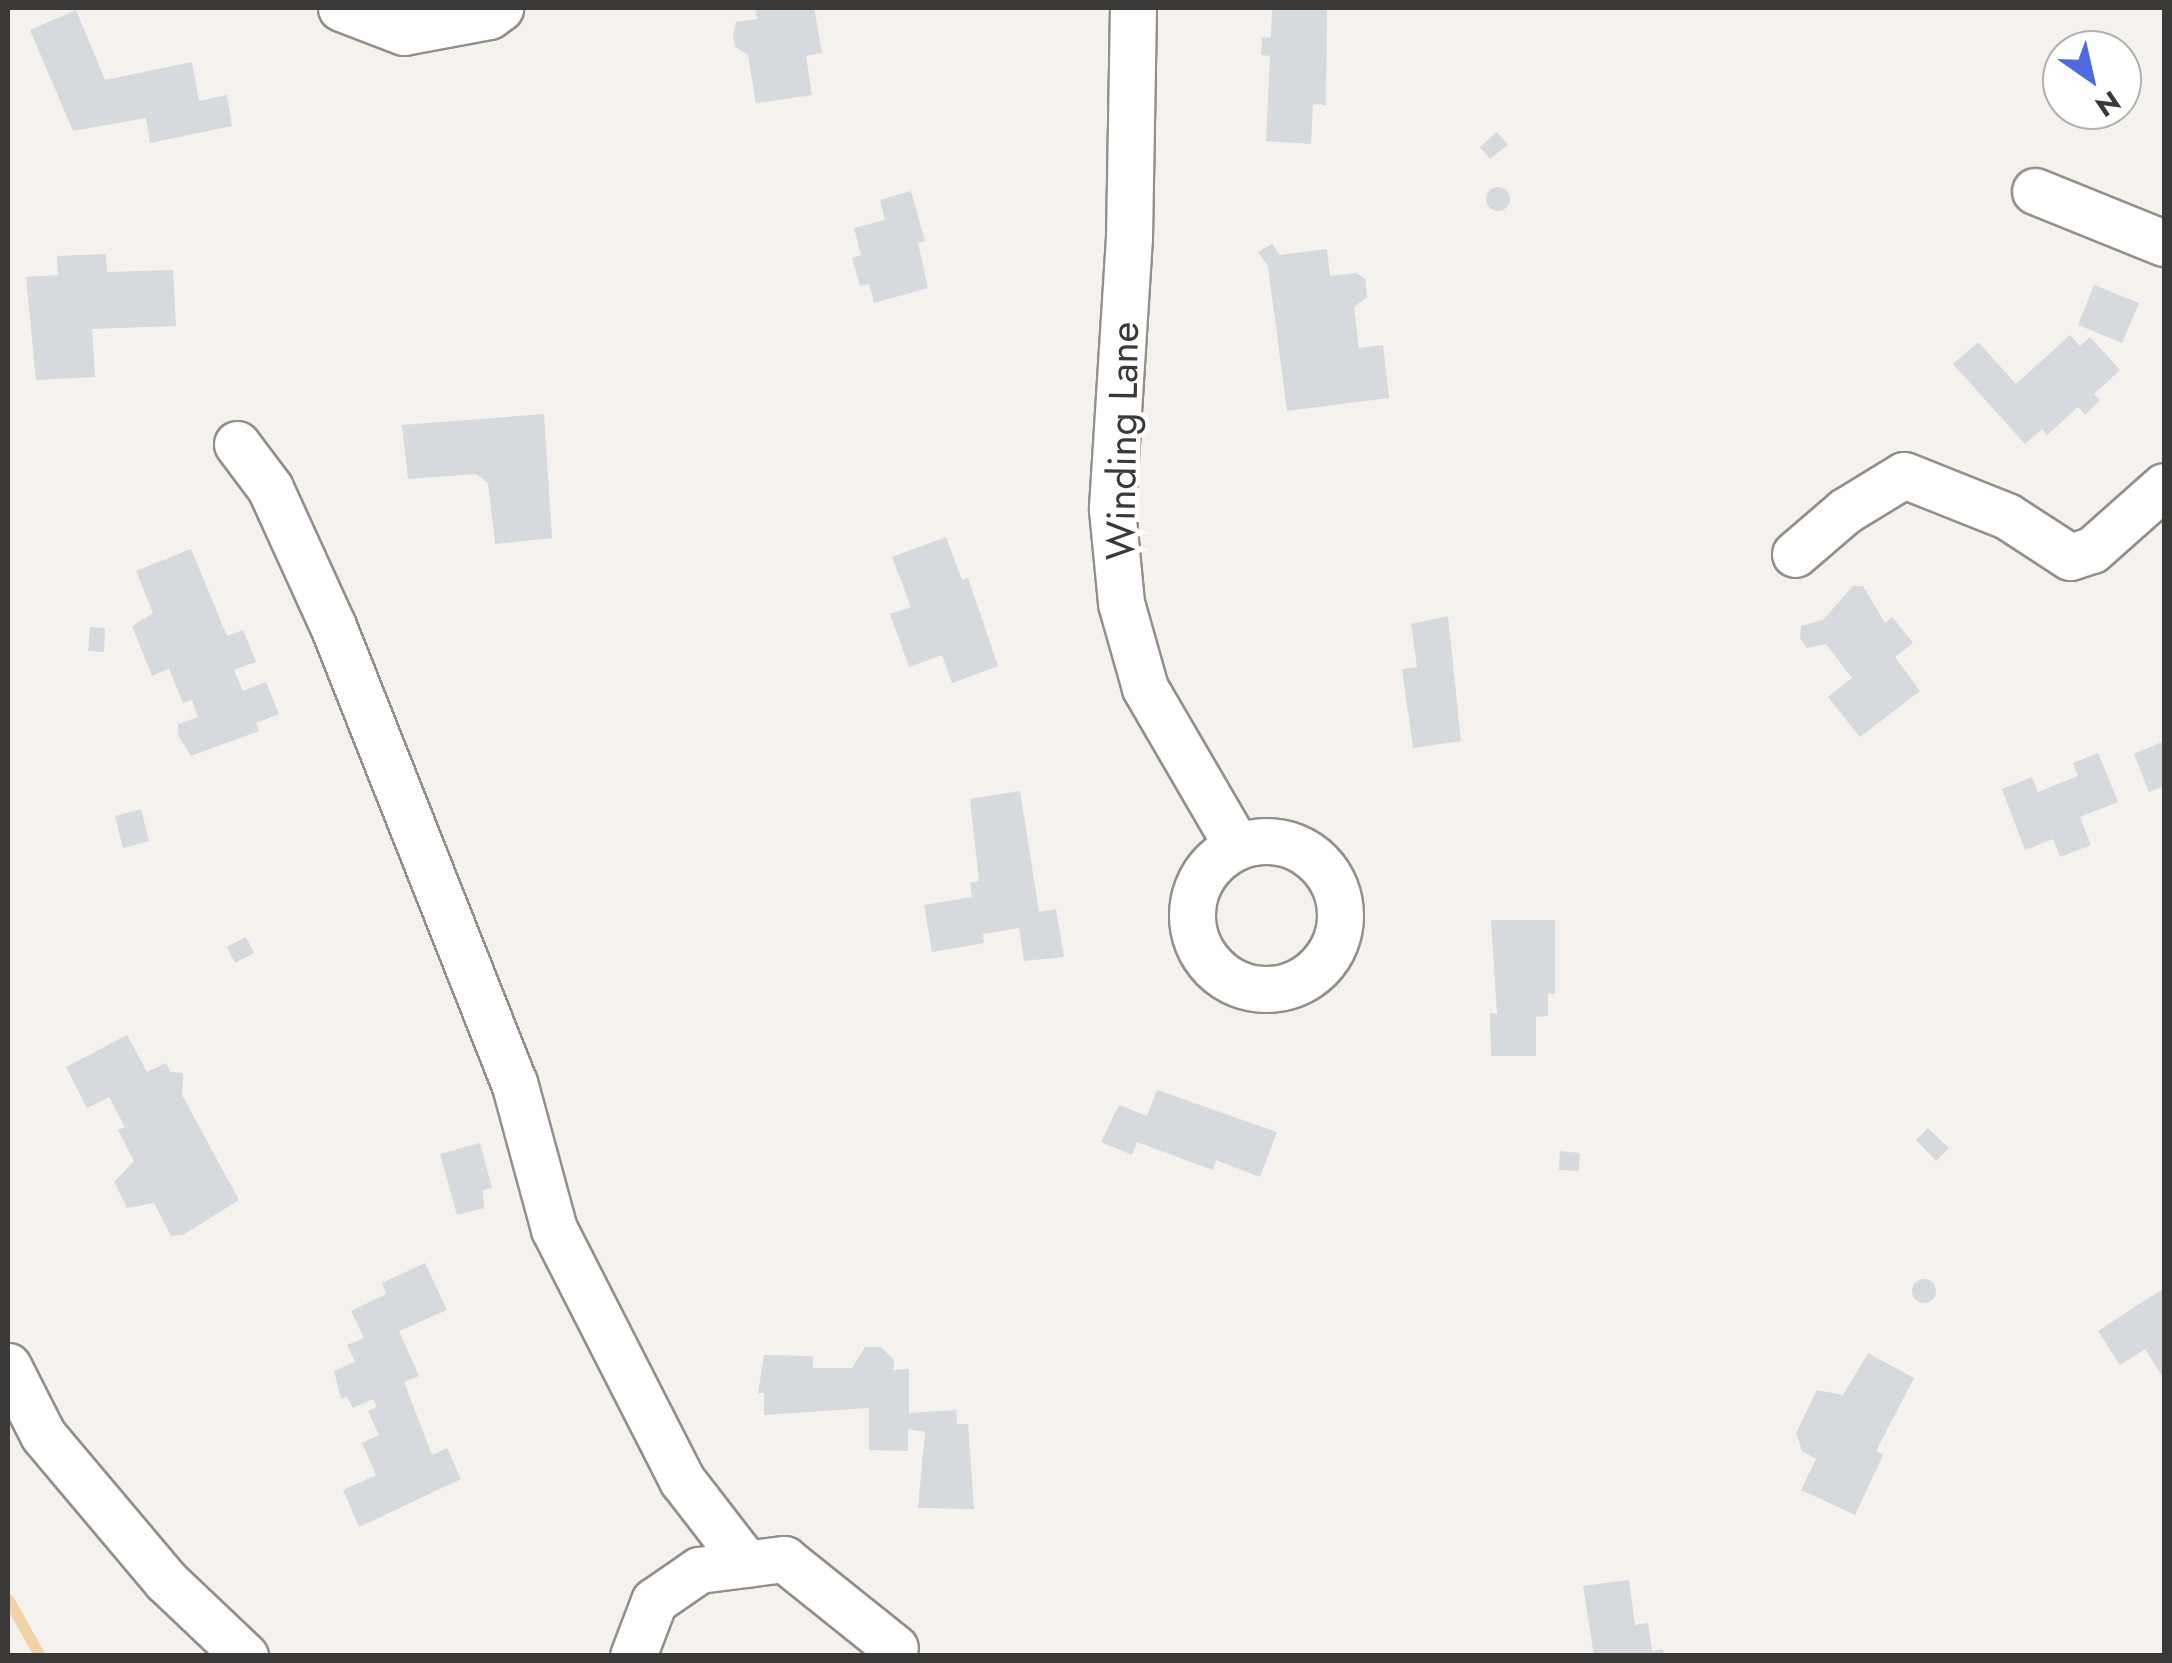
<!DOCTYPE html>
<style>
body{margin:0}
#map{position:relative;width:2172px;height:1663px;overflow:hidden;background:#f5f1ec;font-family:Jost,sans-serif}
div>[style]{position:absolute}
.stream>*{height:11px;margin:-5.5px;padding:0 5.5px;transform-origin:5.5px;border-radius:5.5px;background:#f0d3a8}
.building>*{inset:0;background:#d6d9de}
.round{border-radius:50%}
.roads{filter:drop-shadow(2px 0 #93908b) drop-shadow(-2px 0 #93908b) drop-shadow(0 2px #93908b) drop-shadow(0 -2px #93908b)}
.minor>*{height:45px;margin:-22.5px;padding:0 22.5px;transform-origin:22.5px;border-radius:22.5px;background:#fff}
.minor>.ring{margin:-22.5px;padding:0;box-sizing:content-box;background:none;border:45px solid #fff;border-radius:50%}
span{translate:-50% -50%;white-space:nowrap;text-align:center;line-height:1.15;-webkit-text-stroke:9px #fff;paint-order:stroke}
.street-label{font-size:40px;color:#3a3937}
.frame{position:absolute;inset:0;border:10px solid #3a3937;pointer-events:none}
.north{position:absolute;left:2042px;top:30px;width:100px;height:100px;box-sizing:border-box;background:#fff;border:2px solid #b0b0af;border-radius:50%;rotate:146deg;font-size:28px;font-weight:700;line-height:40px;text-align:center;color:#3a3937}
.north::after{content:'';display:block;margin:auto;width:35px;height:45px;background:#4f6adf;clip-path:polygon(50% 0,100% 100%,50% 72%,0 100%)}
</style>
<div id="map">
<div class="stream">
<div style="left:8px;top:1599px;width:65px;rotate:60.7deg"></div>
</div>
<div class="building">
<div style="clip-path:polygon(755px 8px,814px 8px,822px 53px,806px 56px,812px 95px,756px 103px,748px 55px,735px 47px,733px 35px,736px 22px,757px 19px)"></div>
<div style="clip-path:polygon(1272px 8px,1327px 8px,1326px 105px,1313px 104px,1311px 144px,1266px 141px,1270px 56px,1261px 55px,1262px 37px,1271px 38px)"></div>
<div style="clip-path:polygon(76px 10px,105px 80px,192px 62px,199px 101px,227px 95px,232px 126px,150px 143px,146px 118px,73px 131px,30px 30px)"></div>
<div style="clip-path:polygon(1497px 132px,1508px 145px,1490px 159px,1480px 147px)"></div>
<div class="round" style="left:1486px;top:187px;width:24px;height:24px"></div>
<div style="clip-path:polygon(911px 191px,925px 241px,918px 243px,928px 288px,874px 303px,869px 284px,860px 286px,852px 258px,861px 255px,854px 228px,885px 220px,880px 200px)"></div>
<div style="clip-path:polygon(1272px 244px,1280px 255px,1327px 249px,1330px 276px,1356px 273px,1365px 279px,1367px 297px,1354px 307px,1359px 348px,1383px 345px,1389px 398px,1287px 411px,1268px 266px,1258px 252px)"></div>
<div style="clip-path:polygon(106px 254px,107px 272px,173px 270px,176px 326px,92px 329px,95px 377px,36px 380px,26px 277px,58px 275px,57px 256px)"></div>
<div style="clip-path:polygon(2094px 285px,2139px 303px,2122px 343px,2078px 325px)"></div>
<div style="clip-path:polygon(2070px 335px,2080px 346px,2090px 337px,2120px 370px,2094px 394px,2100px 400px,2085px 415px,2078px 407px,2047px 435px,2042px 429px,2025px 444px,1953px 364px,1978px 342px,2016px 384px)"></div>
<div style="clip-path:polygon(544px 414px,552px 538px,495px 544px,488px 483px,476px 474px,408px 479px,402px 425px)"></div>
<div style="clip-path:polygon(946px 537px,962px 580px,968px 578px,998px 666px,952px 683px,942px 655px,909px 667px,890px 614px,911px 607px,892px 557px)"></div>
<div style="clip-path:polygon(191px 549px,227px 636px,243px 630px,256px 662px,234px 670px,243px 691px,266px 682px,279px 714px,256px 723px,259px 731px,191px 756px,178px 735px,178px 724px,198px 717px,192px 700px,183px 703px,169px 669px,152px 676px,132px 626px,153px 613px,136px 571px)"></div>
<div style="clip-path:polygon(1853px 586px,1863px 586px,1885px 623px,1892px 617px,1913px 643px,1895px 657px,1920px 691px,1860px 737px,1828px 697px,1852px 678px,1826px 644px,1807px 648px,1800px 638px,1801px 626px,1823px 620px)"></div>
<div style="clip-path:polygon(1448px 616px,1461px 741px,1413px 748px,1402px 669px,1417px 667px,1411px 624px)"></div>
<div style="clip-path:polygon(90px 627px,105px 628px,104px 652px,88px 651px)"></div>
<div style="clip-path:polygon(2164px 741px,2164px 786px,2149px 792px,2134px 754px)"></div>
<div style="clip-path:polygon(2098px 753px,2118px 802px,2080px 817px,2091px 845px,2060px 857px,2053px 839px,2025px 850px,2002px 789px,2032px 777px,2038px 792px,2078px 776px,2073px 763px)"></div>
<div style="clip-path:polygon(1020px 791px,1039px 912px,1056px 909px,1064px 957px,1024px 961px,1019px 928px,983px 934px,984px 943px,932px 952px,924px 905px,972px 897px,970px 883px,979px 881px,970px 799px)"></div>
<div style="clip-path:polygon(141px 809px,149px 841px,123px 848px,115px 816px)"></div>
<div style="clip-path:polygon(1491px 920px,1555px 920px,1555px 994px,1548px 993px,1548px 1016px,1536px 1017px,1536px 1056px,1491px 1056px,1490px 1013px,1497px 1014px)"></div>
<div style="clip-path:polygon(246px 937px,254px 953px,235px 963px,227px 947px)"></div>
<div style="clip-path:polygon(127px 1035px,147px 1072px,166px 1063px,170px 1072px,183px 1073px,182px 1095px,239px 1200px,183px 1235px,171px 1236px,154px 1203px,127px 1208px,114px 1182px,134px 1161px,118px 1130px,125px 1127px,109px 1097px,87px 1108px,66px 1067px)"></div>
<div style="clip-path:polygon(1157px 1090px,1277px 1132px,1260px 1177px,1216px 1160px,1213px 1170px,1137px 1142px,1132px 1155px,1101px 1142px,1119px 1105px,1147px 1116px)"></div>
<div style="clip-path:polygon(1928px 1128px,1949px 1148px,1936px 1161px,1916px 1140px)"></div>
<div style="clip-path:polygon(480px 1143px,492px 1188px,483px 1190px,484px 1208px,457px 1215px,440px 1154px)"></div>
<div style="clip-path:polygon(1560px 1151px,1580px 1153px,1579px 1171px,1559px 1170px)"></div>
<div style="clip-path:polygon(425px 1263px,447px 1310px,399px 1331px,419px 1376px,404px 1382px,432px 1455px,447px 1448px,461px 1479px,359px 1527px,343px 1490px,376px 1475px,362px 1443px,379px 1435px,368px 1411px,377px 1407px,373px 1399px,353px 1408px,347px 1397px,341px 1399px,334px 1371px,355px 1362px,347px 1345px,364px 1338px,351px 1311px,386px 1294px,382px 1283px)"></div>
<div class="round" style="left:1912px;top:1279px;width:24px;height:24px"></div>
<div style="clip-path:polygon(2164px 1288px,2164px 1379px,2145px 1349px,2120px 1365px,2098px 1331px)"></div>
<div style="clip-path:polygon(865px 1347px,881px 1347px,894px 1360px,893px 1370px,909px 1369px,909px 1413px,956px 1410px,957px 1424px,968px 1424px,974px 1509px,918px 1508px,925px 1432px,908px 1429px,908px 1451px,869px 1450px,869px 1408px,764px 1415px,764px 1393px,758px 1393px,764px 1355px,813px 1356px,813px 1368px,852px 1368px)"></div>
<div style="clip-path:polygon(1868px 1353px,1914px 1378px,1876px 1451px,1883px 1455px,1855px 1515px,1801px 1490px,1816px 1459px,1802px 1451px,1796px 1433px,1817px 1390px,1843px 1395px)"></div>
<div style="clip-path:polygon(1629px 1580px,1635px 1625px,1648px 1623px,1652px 1651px,1663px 1649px,1664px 1656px,1594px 1656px,1583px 1586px)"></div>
</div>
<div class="roads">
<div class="minor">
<div style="left:341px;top:8px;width:67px;rotate:20.9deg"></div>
<div style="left:404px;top:32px;width:86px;rotate:-10.7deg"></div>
<div style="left:489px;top:16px;width:14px;rotate:-36deg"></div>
<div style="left:1133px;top:8px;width:229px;rotate:91deg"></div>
<div style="left:1129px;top:237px;width:273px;rotate:93.6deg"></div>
<div style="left:1112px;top:509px;width:94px;rotate:84.5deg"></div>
<div style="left:1121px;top:603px;width:88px;rotate:74.2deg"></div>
<div style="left:1145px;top:688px;width:183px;rotate:59.8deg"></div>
<div style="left:2035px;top:191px;width:139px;rotate:22deg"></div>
<div style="left:237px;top:444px;width:55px;rotate:53.1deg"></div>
<div style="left:270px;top:488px;width:152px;rotate:65.5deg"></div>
<div style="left:333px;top:626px;width:491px;rotate:68.4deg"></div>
<div style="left:514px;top:1082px;width:152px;rotate:74.8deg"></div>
<div style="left:554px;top:1229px;width:282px;rotate:63deg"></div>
<div style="left:682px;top:1480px;width:106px;rotate:52.3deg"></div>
<div style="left:1795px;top:554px;width:66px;rotate:-40.7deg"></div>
<div style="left:1845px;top:511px;width:69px;rotate:-31.4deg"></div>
<div style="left:1904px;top:475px;width:111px;rotate:21.7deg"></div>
<div style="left:2007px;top:516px;width:75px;rotate:33.1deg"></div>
<div style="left:2070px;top:557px;width:23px;rotate:-18deg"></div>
<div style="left:2092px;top:550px;width:96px;rotate:-41.6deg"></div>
<div class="ring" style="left:1192px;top:841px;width:103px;height:103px"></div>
<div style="left:8px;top:1366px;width:77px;rotate:63.1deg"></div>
<div style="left:43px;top:1435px;width:191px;rotate:49.9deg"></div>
<div style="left:166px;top:1581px;width:109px;rotate:43.5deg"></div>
<div style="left:633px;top:1656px;width:59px;rotate:-69.1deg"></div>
<div style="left:654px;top:1601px;width:55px;rotate:-34.6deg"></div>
<div style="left:699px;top:1570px;width:86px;rotate:-7.4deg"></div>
<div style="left:784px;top:1559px;width:142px;rotate:38.7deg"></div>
</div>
</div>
<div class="street-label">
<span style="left:1122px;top:441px;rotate:-89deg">Winding Lane</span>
</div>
<div class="frame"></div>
<div class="north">N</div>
</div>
